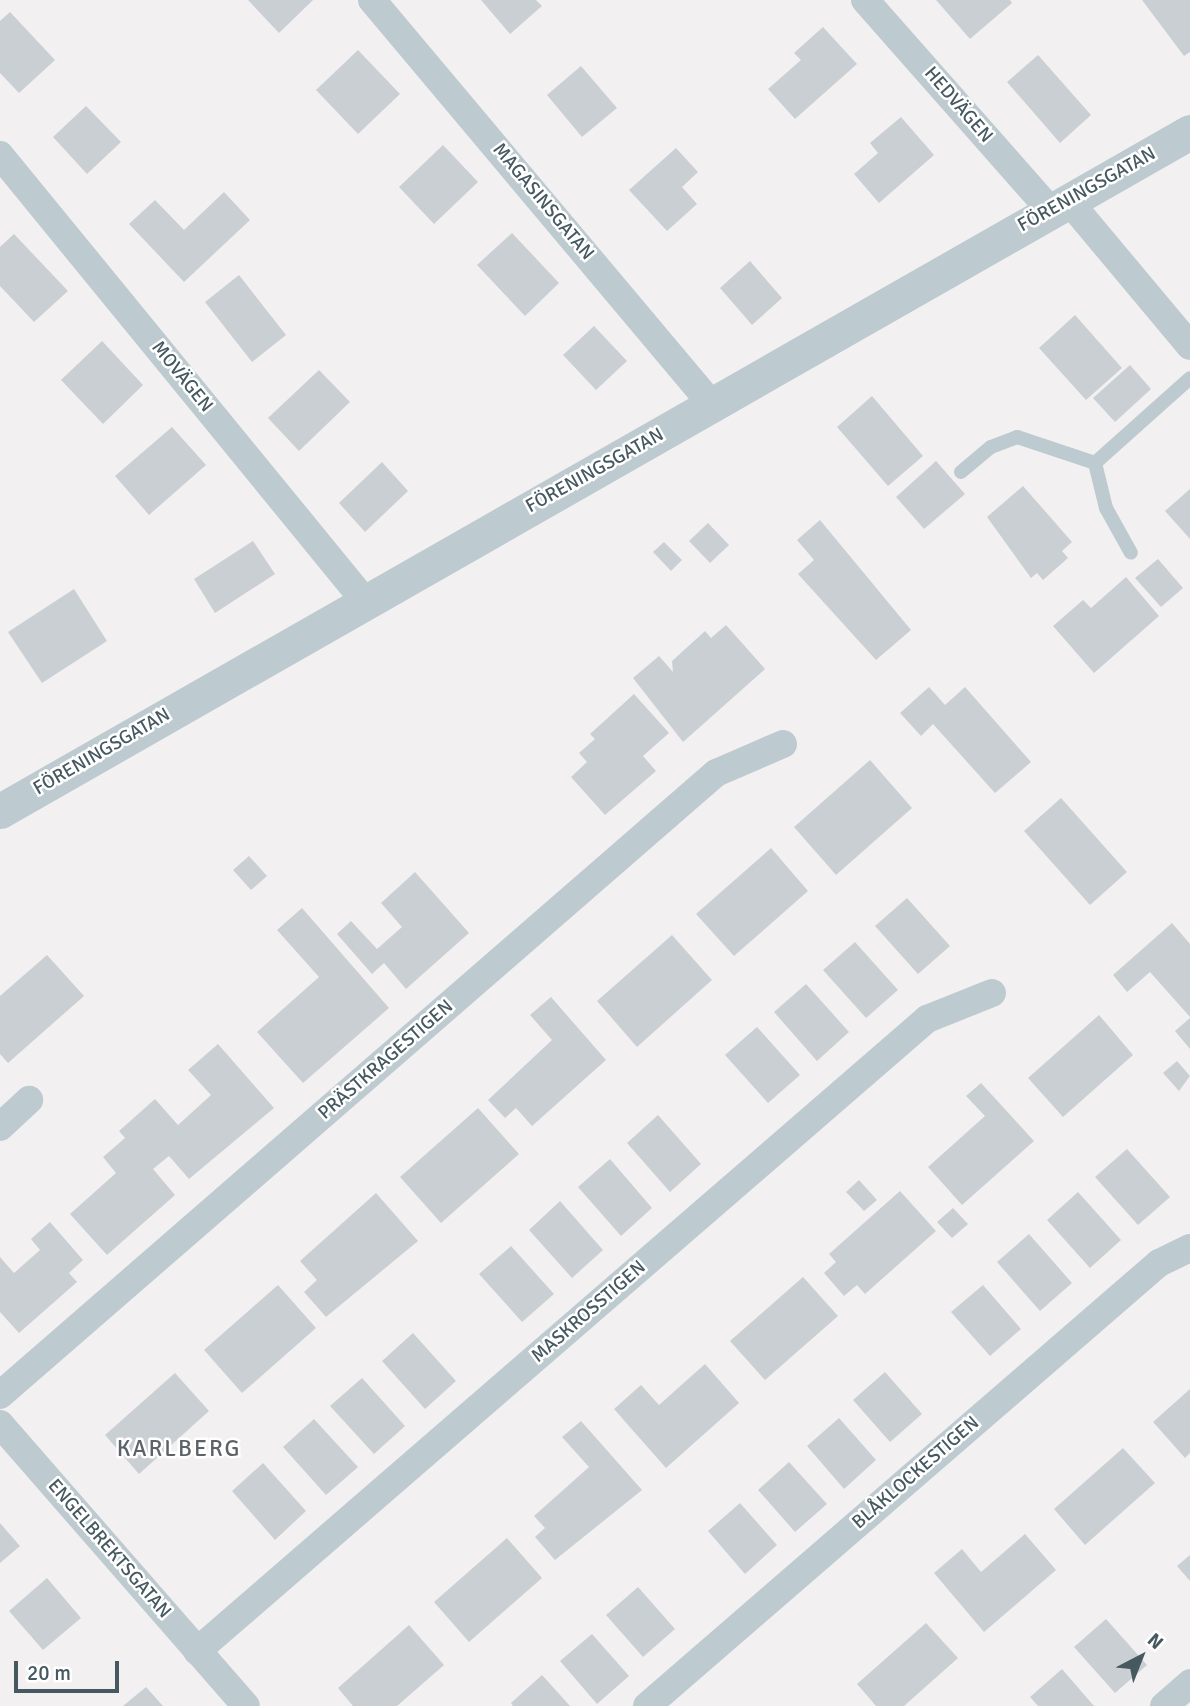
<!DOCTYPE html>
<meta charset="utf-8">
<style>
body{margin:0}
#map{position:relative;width:1190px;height:1706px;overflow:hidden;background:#f3f0f1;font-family:Signika,sans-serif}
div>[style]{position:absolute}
.building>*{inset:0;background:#cacfd3}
.service>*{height:14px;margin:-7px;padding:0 7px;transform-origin:7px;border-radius:7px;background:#bdcbd1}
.minor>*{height:28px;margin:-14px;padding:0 14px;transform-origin:14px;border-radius:14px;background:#bdcbd1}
.tertiary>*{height:35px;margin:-17.5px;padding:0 17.5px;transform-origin:17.5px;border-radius:17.5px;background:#bdcbd1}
span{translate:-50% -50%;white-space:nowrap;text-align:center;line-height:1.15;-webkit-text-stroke:5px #fff;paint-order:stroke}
.street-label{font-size:19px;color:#465860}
.quarter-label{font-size:23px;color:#5c6266;letter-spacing:2px}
.north{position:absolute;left:1106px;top:1622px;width:70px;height:70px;-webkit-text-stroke:5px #fff;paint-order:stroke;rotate:42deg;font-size:19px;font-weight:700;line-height:28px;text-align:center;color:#465860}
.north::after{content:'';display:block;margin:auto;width:24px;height:32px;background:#465860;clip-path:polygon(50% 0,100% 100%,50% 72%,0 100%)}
.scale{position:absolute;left:14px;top:1661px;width:105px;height:32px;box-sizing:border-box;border:4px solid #465860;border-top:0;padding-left:9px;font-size:21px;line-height:24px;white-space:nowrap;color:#465860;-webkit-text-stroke:5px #fff;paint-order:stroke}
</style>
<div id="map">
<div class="building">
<div style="clip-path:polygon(248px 0,313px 0,279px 33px)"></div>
<div style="clip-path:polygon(481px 0,536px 0,542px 6px,510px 34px)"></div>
<div style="clip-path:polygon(936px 0,1010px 0,1012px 3px,970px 39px)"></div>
<div style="clip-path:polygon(1142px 0,1190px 0,1190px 52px,1184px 56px)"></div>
<div style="clip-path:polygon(10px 12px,55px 60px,19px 93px,0 73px,0 21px)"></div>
<div style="clip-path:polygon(823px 27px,857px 64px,795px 119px,768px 89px,801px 60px,794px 53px)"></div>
<div style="clip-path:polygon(358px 50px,400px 94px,358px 134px,316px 90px)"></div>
<div style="clip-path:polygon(1038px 55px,1091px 115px,1060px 143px,1007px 82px)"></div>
<div style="clip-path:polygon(581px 66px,617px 108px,582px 137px,547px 95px)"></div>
<div style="clip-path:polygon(86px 106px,121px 142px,87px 174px,53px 137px)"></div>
<div style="clip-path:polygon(901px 117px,934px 155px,879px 203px,854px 174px,878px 153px,870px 143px)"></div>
<div style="clip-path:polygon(443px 145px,478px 182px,434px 224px,399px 187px)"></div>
<div style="clip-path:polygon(676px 148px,698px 172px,682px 187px,697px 204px,667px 231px,629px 190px)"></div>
<div style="clip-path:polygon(224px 192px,250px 220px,184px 282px,129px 224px,155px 200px,184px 230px)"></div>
<div style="clip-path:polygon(512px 233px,559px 283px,525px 316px,477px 265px)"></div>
<div style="clip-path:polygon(14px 234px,68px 291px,34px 322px,0 286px,0 247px)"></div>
<div style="clip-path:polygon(750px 261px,782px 298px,752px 325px,720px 288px)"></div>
<div style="clip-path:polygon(239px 275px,286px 335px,252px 362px,205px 302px)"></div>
<div style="clip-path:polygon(1075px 315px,1122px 368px,1086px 400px,1039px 348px)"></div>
<div style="clip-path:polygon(594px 326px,627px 361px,596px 390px,563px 355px)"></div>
<div style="clip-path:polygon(102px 341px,143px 385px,103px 424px,61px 380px)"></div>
<div style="clip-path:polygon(1130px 365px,1151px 389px,1115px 422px,1093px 398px)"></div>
<div style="clip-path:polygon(319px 370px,350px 402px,299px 451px,268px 418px)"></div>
<div style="clip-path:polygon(872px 396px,923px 456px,888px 486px,837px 427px)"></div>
<div style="clip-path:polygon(172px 427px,206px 465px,149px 515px,115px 476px)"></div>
<div style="clip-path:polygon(936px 461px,965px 494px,924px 529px,896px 497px)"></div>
<div style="clip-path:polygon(382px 462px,408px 491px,365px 532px,339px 503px)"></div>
<div style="clip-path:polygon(1023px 486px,1072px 542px,1062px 551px,1068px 558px,1043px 580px,1037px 573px,1031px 578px,987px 517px)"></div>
<div style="clip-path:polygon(1190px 489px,1190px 539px,1165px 511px)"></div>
<div style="clip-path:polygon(820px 520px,911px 630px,876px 660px,798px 574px,814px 560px,797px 540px)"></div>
<div style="clip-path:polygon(708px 523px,729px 545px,710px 563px,689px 541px)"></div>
<div style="clip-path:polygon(253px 541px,275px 574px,215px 613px,194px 579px)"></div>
<div style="clip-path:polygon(664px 542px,682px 560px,671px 571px,653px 552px)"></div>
<div style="clip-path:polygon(1158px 559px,1183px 588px,1161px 607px,1135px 578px)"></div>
<div style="clip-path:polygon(1126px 577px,1159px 616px,1094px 673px,1053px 626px,1083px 600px,1091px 608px)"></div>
<div style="clip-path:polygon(74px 589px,107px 641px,42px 683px,8px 632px)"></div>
<div style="clip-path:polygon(726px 625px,765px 669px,683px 742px,633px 678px,659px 656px,673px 672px,672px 661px,705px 631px,711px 638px)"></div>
<div style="clip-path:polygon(929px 687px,945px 705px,965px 687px,1031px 762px,995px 793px,933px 724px,921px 736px,900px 713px)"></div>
<div style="clip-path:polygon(634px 694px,669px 733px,643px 756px,656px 771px,605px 815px,571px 777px,587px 762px,579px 753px,595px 739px,590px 734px)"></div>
<div style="clip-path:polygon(870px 760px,912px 808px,836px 875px,794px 827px)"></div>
<div style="clip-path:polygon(1061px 798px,1127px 872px,1090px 905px,1024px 831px)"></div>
<div style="clip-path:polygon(771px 848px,808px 891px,734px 956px,696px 914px)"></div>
<div style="clip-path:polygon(249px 856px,267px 876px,251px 890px,233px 870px)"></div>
<div style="clip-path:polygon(415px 872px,469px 933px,406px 989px,384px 963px,372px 974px,337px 934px,351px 921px,377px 949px,402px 927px,381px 903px)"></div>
<div style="clip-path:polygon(907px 898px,950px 946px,918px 974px,875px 926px)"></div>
<div style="clip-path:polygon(302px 908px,389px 1008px,303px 1083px,257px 1032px,319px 977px,277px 930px)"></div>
<div style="clip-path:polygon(1172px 923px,1190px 944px,1190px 1017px,1150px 972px,1127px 992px,1113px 975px)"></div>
<div style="clip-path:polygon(672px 935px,712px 980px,637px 1047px,597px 1001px)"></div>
<div style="clip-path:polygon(855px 942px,898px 990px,866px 1018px,823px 970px)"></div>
<div style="clip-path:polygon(47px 955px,84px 996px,8px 1063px,0 1054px,0 996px)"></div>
<div style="clip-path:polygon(806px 984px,849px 1032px,817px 1061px,774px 1012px)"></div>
<div style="clip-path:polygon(551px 997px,606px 1060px,532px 1126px,516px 1108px,505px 1118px,488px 1100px,552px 1040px,530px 1015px)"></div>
<div style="clip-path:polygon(1099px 1015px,1133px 1055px,1063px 1117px,1028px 1078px)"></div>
<div style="clip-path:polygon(1190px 1018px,1190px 1049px,1175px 1031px)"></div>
<div style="clip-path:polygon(757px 1027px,800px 1075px,768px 1103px,725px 1055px)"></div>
<div style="clip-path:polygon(218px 1044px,274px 1108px,189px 1179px,169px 1156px,153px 1169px,175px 1195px,107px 1255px,70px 1214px,116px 1173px,103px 1157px,125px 1138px,119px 1131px,155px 1099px,178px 1125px,211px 1095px,188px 1070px)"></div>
<div style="clip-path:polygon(1177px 1061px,1190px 1076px,1179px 1091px,1163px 1073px)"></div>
<div style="clip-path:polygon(981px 1083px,1034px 1141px,962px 1205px,928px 1167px,985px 1116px,966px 1096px)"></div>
<div style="clip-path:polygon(478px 1108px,519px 1154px,441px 1223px,400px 1177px)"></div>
<div style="clip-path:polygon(658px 1115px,701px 1164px,670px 1192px,627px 1143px)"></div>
<div style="clip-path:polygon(1127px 1149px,1170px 1197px,1138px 1225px,1095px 1177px)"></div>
<div style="clip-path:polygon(610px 1159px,652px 1208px,621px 1236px,578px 1187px)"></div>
<div style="clip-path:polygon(859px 1180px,877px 1200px,864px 1211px,846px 1192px)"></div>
<div style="clip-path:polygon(900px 1191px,936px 1231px,865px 1294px,857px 1285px,844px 1296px,824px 1273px,836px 1262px,829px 1254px)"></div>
<div style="clip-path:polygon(1078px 1192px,1121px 1240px,1090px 1268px,1047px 1220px)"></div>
<div style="clip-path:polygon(376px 1193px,418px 1241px,326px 1317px,304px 1292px,317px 1280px,300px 1261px)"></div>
<div style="clip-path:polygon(560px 1201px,603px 1250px,572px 1278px,529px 1230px)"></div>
<div style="clip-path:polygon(953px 1208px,968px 1224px,952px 1238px,937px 1222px)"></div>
<div style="clip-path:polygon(50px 1222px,83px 1260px,69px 1273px,77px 1282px,19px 1333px,0 1312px,0 1257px,14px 1273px,40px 1250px,31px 1239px)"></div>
<div style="clip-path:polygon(1029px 1234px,1072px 1283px,1040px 1311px,997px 1262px)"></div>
<div style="clip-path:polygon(511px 1246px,554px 1294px,522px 1322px,479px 1274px)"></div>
<div style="clip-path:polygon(803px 1277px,838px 1316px,765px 1380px,730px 1341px)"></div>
<div style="clip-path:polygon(278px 1285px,316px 1328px,242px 1393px,204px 1350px)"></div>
<div style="clip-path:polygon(983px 1285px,1021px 1329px,990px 1356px,951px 1312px)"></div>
<div style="clip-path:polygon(413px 1333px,456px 1381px,425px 1409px,382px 1361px)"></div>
<div style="clip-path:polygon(705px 1364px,739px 1403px,666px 1468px,614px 1409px,641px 1385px,659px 1405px)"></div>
<div style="clip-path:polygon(885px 1372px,922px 1414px,890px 1442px,853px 1400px)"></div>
<div style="clip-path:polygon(175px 1373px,209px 1411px,139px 1474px,105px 1435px)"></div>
<div style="clip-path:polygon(362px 1378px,405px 1426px,374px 1454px,330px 1406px)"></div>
<div style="clip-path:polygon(1190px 1389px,1190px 1453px,1185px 1458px,1153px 1422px)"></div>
<div style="clip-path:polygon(839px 1418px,876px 1460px,844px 1489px,807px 1446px)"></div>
<div style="clip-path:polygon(314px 1419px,358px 1467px,326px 1495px,283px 1447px)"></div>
<div style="clip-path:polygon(581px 1421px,642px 1490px,555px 1560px,535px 1537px,545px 1528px,534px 1516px,589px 1467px,562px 1437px)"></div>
<div style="clip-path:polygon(1123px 1448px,1155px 1483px,1085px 1545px,1054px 1509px)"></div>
<div style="clip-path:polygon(789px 1462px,827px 1504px,795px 1532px,758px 1490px)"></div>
<div style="clip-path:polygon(263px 1463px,306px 1511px,275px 1540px,232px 1491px)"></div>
<div style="clip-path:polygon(740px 1503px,777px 1545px,745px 1574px,708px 1531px)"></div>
<div style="clip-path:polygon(0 1523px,20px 1546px,0 1563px)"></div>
<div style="clip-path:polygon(1025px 1534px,1056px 1570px,984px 1632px,934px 1573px,962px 1549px,981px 1572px)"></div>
<div style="clip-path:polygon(507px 1538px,542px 1578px,469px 1642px,434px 1602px)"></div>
<div style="clip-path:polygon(1190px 1555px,1190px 1581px,1177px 1566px)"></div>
<div style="clip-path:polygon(47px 1578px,81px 1618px,43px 1650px,9px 1611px)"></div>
<div style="clip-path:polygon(638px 1587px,675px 1629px,643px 1657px,606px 1615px)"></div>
<div style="clip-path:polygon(1106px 1619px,1147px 1665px,1115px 1693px,1074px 1647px)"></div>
<div style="clip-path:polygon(926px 1623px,958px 1658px,904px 1706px,876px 1706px,857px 1684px)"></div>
<div style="clip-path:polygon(409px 1625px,444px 1665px,397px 1706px,353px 1706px,338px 1688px)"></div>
<div style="clip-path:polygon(592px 1634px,629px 1676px,597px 1704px,560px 1661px)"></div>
<div style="clip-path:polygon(1062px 1669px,1094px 1706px,1038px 1706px,1030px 1697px)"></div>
<div style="clip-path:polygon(542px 1675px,570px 1706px,513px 1706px,511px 1703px)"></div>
<div style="clip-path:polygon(146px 1687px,163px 1706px,123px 1706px)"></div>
</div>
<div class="service">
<div style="left:1095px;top:463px;width:46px;rotate:76.3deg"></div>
<div style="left:1106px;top:508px;width:51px;rotate:60.9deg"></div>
<div style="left:961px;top:472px;width:39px;rotate:-40deg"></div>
<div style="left:991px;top:447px;width:28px;rotate:-21deg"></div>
<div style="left:1017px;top:437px;width:82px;rotate:18.4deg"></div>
<div style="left:1095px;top:463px;width:127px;rotate:-41.8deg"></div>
</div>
<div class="minor">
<div style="left:372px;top:0;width:530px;rotate:49.97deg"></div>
<div style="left:865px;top:0;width:280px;rotate:48.6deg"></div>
<div style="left:0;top:155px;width:575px;rotate:50.72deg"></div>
<div style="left:1068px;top:200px;width:190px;rotate:50.1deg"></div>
<div style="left:0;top:1127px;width:40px;rotate:-43deg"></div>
<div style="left:0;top:1395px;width:948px;rotate:-40.98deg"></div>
<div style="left:716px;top:773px;width:73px;rotate:-23.4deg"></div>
<div style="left:0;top:1424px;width:374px;rotate:48.9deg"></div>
<div style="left:197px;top:1651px;width:966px;rotate:-40.88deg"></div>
<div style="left:927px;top:1019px;width:70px;rotate:-21.8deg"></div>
<div style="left:647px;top:1706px;width:677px;rotate:-40.87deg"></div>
<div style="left:1159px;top:1263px;width:34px;rotate:-26deg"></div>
<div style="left:1164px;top:1706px;width:35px;rotate:-41deg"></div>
</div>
<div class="tertiary">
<div style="left:0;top:811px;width:1370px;rotate:-29.71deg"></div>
</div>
<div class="street-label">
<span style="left:958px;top:105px;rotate:49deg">HEDVÄGEN</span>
<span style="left:1087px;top:190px;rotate:-29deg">FÖRENINGSGATAN</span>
<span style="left:543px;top:202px;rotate:50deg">MAGASINSGATAN</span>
<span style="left:182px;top:377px;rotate:51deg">MOVÄGEN</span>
<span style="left:595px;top:471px;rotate:-29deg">FÖRENINGSGATAN</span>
<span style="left:102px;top:752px;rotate:-30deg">FÖRENINGSGATAN</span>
<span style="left:386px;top:1060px;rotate:-41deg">PRÄSTKRAGESTIGEN</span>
<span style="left:589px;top:1312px;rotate:-41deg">MASKROSSTIGEN</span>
<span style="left:916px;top:1473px;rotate:-41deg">BLÅKLOCKESTIGEN</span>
<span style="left:109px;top:1549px;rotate:49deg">ENGELBREKTSGATAN</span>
</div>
<div class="quarter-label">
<span style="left:179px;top:1449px">KARLBERG</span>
</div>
<div class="north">N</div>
<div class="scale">20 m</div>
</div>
